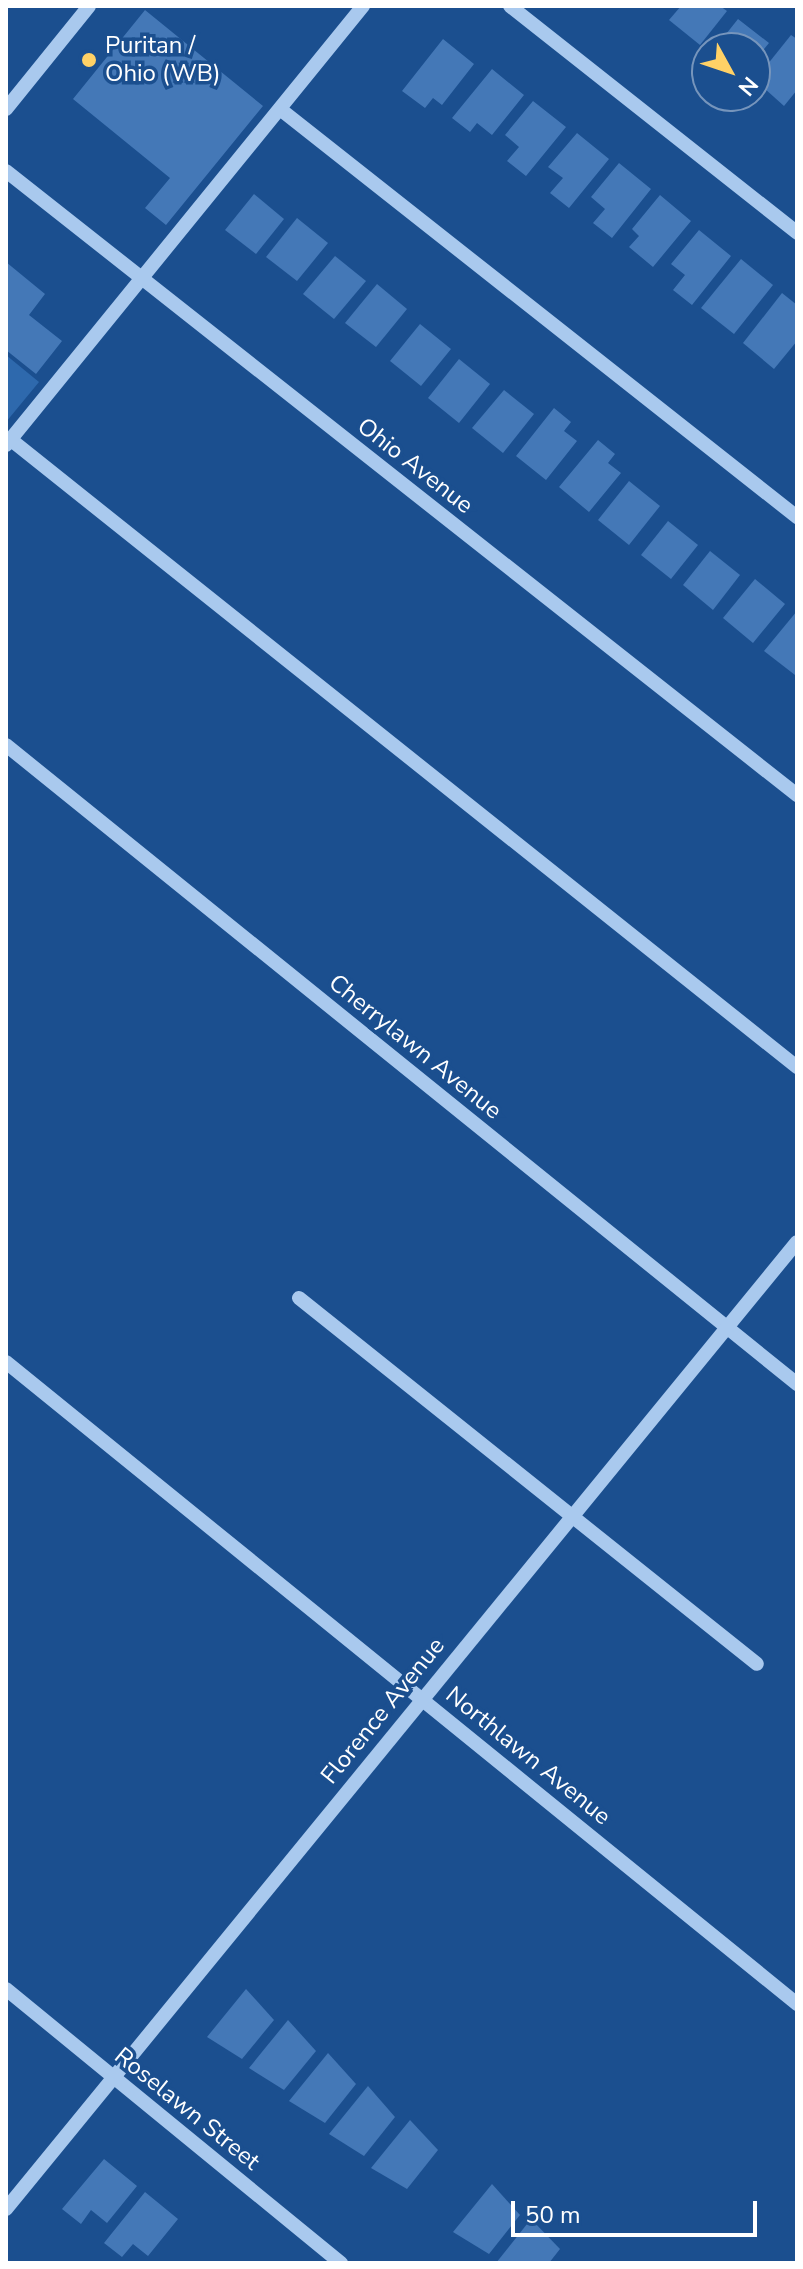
<!DOCTYPE html>
<style>
body{margin:0}
#map{position:relative;width:803px;height:2269px;overflow:hidden;background:#1b4f8f;font-family:"Nunito Sans",sans-serif}
div>[style]{position:absolute}
.green>*{inset:0;background:#2e69ad}
.building>*{inset:0;background:#4478b7}
.minor>*{height:14px;margin:-7px;padding:0 7px;transform-origin:7px;border-radius:7px;background:#a9c9ee}
.dots>*{width:22px;height:22px;translate:-50% -50%;box-sizing:border-box;border:4px solid #1b4f8f;border-radius:50%}
span{translate:-50% -50%;white-space:nowrap;text-align:center;line-height:1.15;-webkit-text-stroke:7px #1b4f8f;paint-order:stroke}
.poi-label{font-size:24px;color:#fff}
.left{translate:0 -50%;text-align:left}
.street-label{font-size:24px;color:#fff}
.frame{position:absolute;inset:0;border:8px solid #fff;pointer-events:none}
.north{position:absolute;left:691px;top:32px;width:80px;height:80px;box-sizing:border-box;background:#1b4f8f;border:2px solid #7695bc;border-radius:50%;rotate:130deg;font-size:22px;font-weight:700;line-height:32px;text-align:center;color:#fff}
.north::after{content:'';display:block;margin:auto;width:28px;height:36px;background:#ffd166;clip-path:polygon(50% 0,100% 100%,50% 72%,0 100%)}
.scale{position:absolute;left:511px;top:2201px;width:246px;height:36px;box-sizing:border-box;border:4px solid #fff;border-top:0;padding-left:10px;font-size:24px;line-height:28px;white-space:nowrap;color:#fff;-webkit-text-stroke:6px #1b4f8f;paint-order:stroke}
</style>
<div id="map">
<div class="green">
<div style="clip-path:polygon(6px 355px,39px 382px,6px 422px)"></div>
</div>
<div class="building">
<div style="clip-path:polygon(681px 6px,720px 6px,727px 11px,700px 45px,669px 20px)"></div>
<div style="clip-path:polygon(145px 10px,263px 106px,166px 225px,145px 208px,170px 178px,73px 99px)"></div>
<div style="clip-path:polygon(738px 19px,769px 43px,755px 60px,755px 48px,715px 48px)"></div>
<div style="clip-path:polygon(791px 35px,797px 39px,797px 90px,784px 106px,755px 80px)"></div>
<div style="clip-path:polygon(443px 39px,474px 64px,442px 105px,433px 98px,425px 108px,402px 91px)"></div>
<div style="clip-path:polygon(492px 69px,524px 95px,492px 135px,477px 123px,470px 132px,452px 118px)"></div>
<div style="clip-path:polygon(533px 101px,566px 127px,526px 176px,507px 161px,519px 147px,505px 135px)"></div>
<div style="clip-path:polygon(577px 133px,609px 159px,569px 208px,550px 193px,563px 178px,548px 167px)"></div>
<div style="clip-path:polygon(619px 163px,651px 189px,612px 238px,593px 223px,605px 209px,591px 197px)"></div>
<div style="clip-path:polygon(254px 194px,284px 219px,256px 254px,225px 230px)"></div>
<div style="clip-path:polygon(660px 195px,691px 221px,653px 267px,629px 247px,639px 236px,632px 229px)"></div>
<div style="clip-path:polygon(297px 218px,328px 243px,297px 281px,266px 257px)"></div>
<div style="clip-path:polygon(699px 230px,731px 256px,692px 305px,673px 290px,685px 275px,671px 264px)"></div>
<div style="clip-path:polygon(335px 256px,366px 281px,334px 319px,303px 294px)"></div>
<div style="clip-path:polygon(741px 259px,773px 285px,734px 334px,701px 308px)"></div>
<div style="clip-path:polygon(6px 262px,45px 294px,29px 315px,62px 341px,36px 374px,6px 350px)"></div>
<div style="clip-path:polygon(377px 284px,407px 309px,376px 347px,345px 323px)"></div>
<div style="clip-path:polygon(782px 293px,797px 305px,797px 341px,774px 369px,743px 343px)"></div>
<div style="clip-path:polygon(420px 324px,451px 349px,421px 386px,390px 361px)"></div>
<div style="clip-path:polygon(459px 359px,490px 384px,459px 423px,428px 398px)"></div>
<div style="clip-path:polygon(504px 390px,534px 414px,503px 453px,472px 428px)"></div>
<div style="clip-path:polygon(554px 408px,571px 422px,564px 431px,577px 441px,546px 480px,516px 456px)"></div>
<div style="clip-path:polygon(598px 440px,615px 454px,608px 463px,621px 473px,589px 512px,559px 487px)"></div>
<div style="clip-path:polygon(629px 481px,660px 506px,629px 545px,598px 520px)"></div>
<div style="clip-path:polygon(668px 521px,698px 545px,671px 579px,641px 555px)"></div>
<div style="clip-path:polygon(710px 551px,740px 575px,713px 610px,683px 585px)"></div>
<div style="clip-path:polygon(755px 579px,785px 604px,753px 643px,723px 618px)"></div>
<div style="clip-path:polygon(797px 611px,797px 673px,795px 675px,764px 651px)"></div>
<div style="clip-path:polygon(246px 1989px,274px 2020px,242px 2059px,207px 2037px)"></div>
<div style="clip-path:polygon(288px 2020px,316px 2051px,284px 2090px,249px 2068px)"></div>
<div style="clip-path:polygon(328px 2053px,356px 2084px,325px 2123px,289px 2101px)"></div>
<div style="clip-path:polygon(368px 2086px,395px 2117px,364px 2156px,329px 2134px)"></div>
<div style="clip-path:polygon(410px 2120px,438px 2150px,407px 2189px,371px 2168px)"></div>
<div style="clip-path:polygon(104px 2159px,137px 2186px,107px 2223px,91px 2210px,81px 2224px,62px 2209px)"></div>
<div style="clip-path:polygon(492px 2184px,520px 2215px,489px 2254px,453px 2232px)"></div>
<div style="clip-path:polygon(145px 2192px,178px 2219px,148px 2256px,133px 2244px,122px 2257px,104px 2243px)"></div>
<div style="clip-path:polygon(531px 2219px,560px 2249px,549px 2263px,496px 2263px)"></div>
</div>
<div class="minor">
<div style="left:510px;top:6px;width:366px;rotate:38.3deg"></div>
<div style="left:6px;top:109px;width:132px;rotate:-51.1deg"></div>
<div style="left:280px;top:109px;width:659px;rotate:38.28deg"></div>
<div style="left:6px;top:171px;width:1008px;rotate:38.27deg"></div>
<div style="left:10px;top:439px;width:1007px;rotate:38.59deg"></div>
<div style="left:6px;top:445px;width:566px;rotate:-50.88deg"></div>
<div style="left:6px;top:745px;width:1017px;rotate:38.93deg"></div>
<div style="left:299px;top:1298px;width:586px;rotate:38.63deg"></div>
<div style="left:6px;top:1362px;width:1019px;rotate:39.06deg"></div>
<div style="left:6px;top:1989px;width:433px;rotate:39.3deg"></div>
<div style="left:6px;top:2209px;width:1249px;rotate:-50.72deg"></div>
</div>
<div class="dots">
<div style="left:89px;top:60px;background:#ffd166"></div>
</div>
<div class="poi-label">
<span class="left" style="left:105px;top:60px">Puritan /<br>Ohio (WB)</span>
</div>
<div class="street-label">
<span style="left:415px;top:466px;rotate:38deg">Ohio Avenue</span>
<span style="left:415px;top:1047px;rotate:39deg">Cherrylawn Avenue</span>
<span style="left:383px;top:1711px;rotate:-51deg">Florence Avenue</span>
<span style="left:528px;top:1756px;rotate:39deg">Northlawn Avenue</span>
<span style="left:187px;top:2109px;rotate:39deg">Roselawn Street</span>
</div>
<div class="frame"></div>
<div class="north">N</div>
<div class="scale">50 m</div>
</div>
